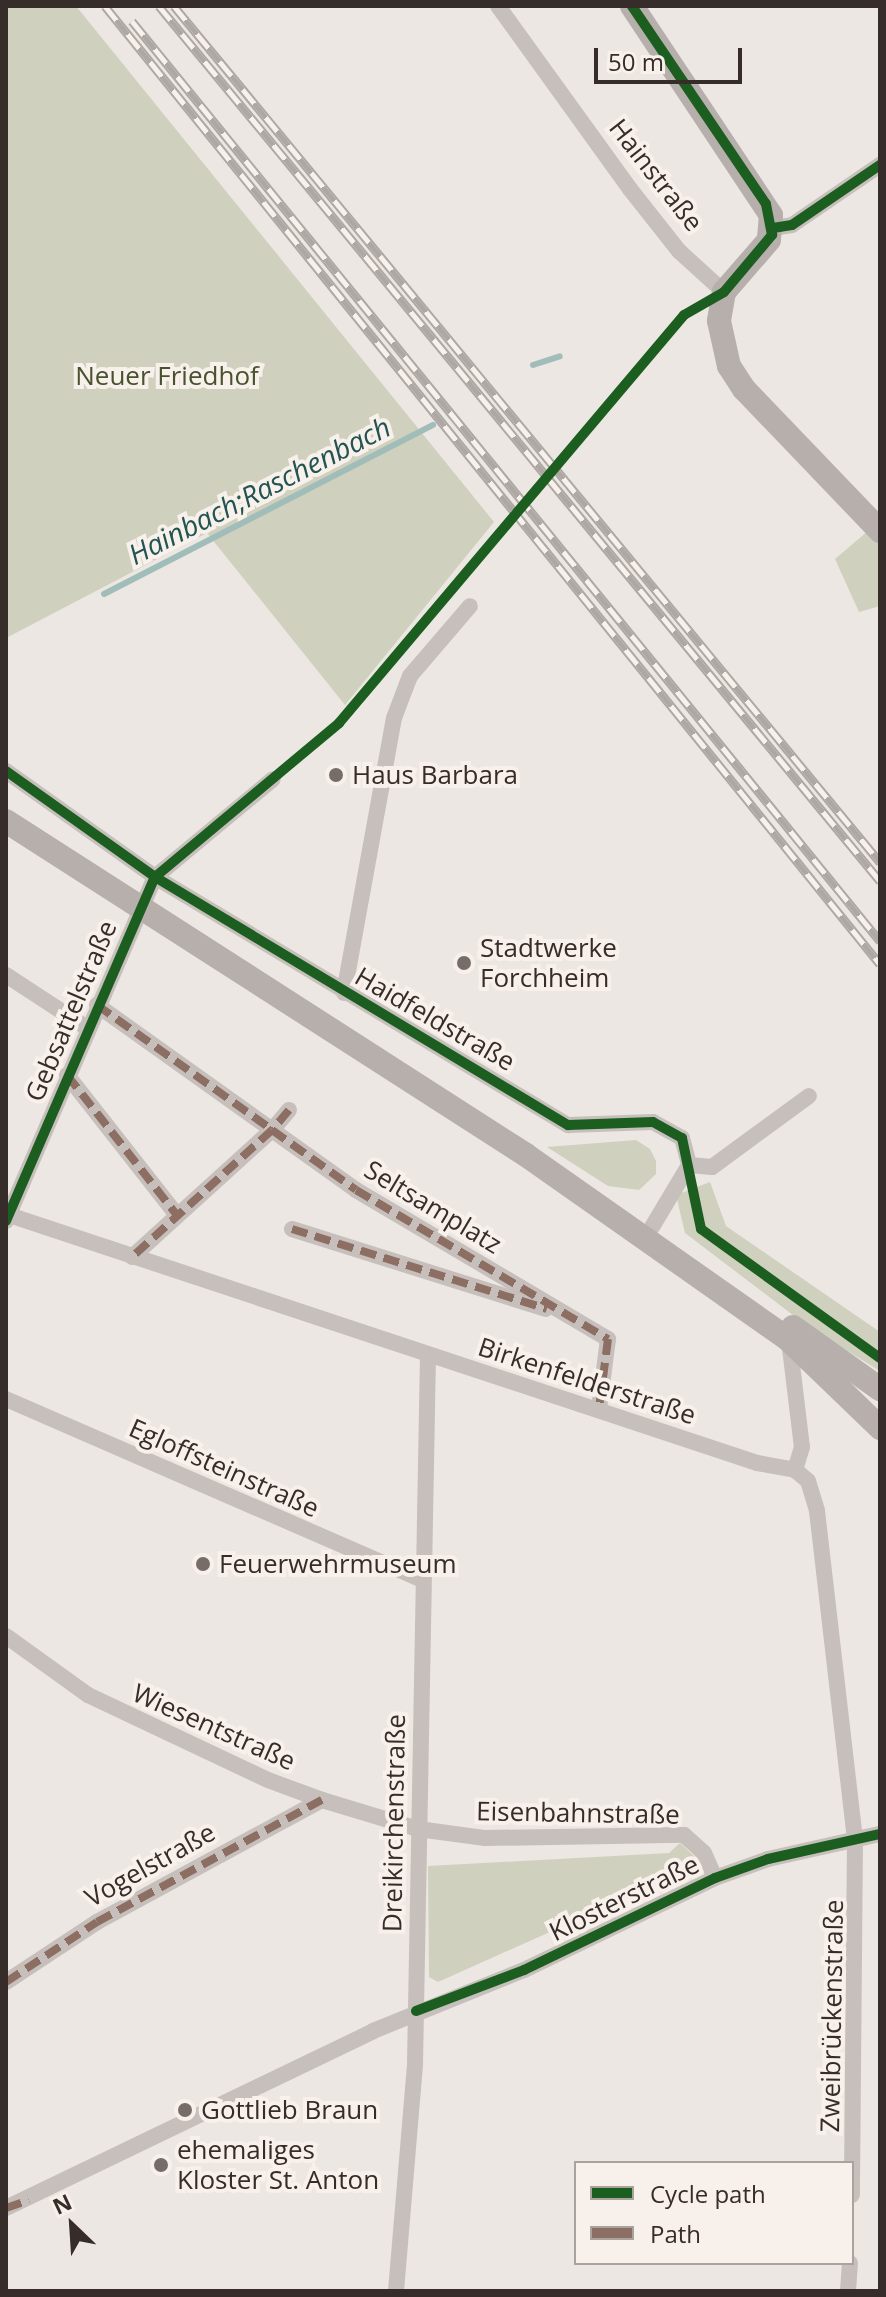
<!DOCTYPE html>
<meta charset="utf-8">
<style>
body{margin:0}
#map{position:relative;width:886px;height:2297px;overflow:hidden;background:#ece7e2;font-family:"Open Sans",sans-serif}
div>[style]{position:absolute}
.green>*{inset:0;background:#cfd0bd}
.stream>*{height:6px;margin:-3px;padding:0 3px;transform-origin:3px;border-radius:3px;background:#a0bdb9}
.street>*{height:16px;margin:-8px;padding:0 8px;transform-origin:8px;border-radius:8px;background:#c6bfbb}
.secondary>*{height:24px;margin:-12px;padding:0 12px;transform-origin:12px;border-radius:12px;background:#b6afac}
.rail>*{height:9px;margin-top:-4.5px;transform-origin:0;background:repeating-linear-gradient(90deg,#f8f0ea 0 18px,#aea8a5 0 36px);box-sizing:border-box;border-block:2px solid #aea8a5}
.quiet>*{height:8px;margin-top:-4px;transform-origin:0;background:repeating-linear-gradient(90deg,#8d6e63 0 16px,transparent 0 24px)}
.cycleway>*{height:10px;margin:-5px;padding:0 5px;transform-origin:5px;border-radius:5px;background:#1b5e20}
.dots>*{width:22px;height:22px;translate:-50% -50%;box-sizing:border-box;border:4px solid #f8f0ea;border-radius:50%}
span{translate:-50% -50%;white-space:nowrap;text-align:center;line-height:1.15;-webkit-text-stroke:8px #f8f0ea;paint-order:stroke}
.street-label{font-size:26px;color:#362c29}
.park-label{font-size:26px;color:#49522f}
.poi-label{font-size:26px;color:#362c29}
.left{translate:0 -50%;text-align:left}
.water-label{font-size:28px;color:#225452;font-style:italic}
.frame{position:absolute;inset:0;border:8px solid #362c29;pointer-events:none}
.legend{position:absolute;left:574px;top:2161px;width:280px;height:104px;box-sizing:border-box;background:#f8f0ea;border:2px solid #aaa29d;margin:0;padding:10px 14px;list-style:none;font-size:24px;color:#362c29}
.legend li{display:flex;align-items:center;gap:16px;height:40px}
.legend b{width:40px;border:2px solid #aaa29d}
.north{position:absolute;left:32px;top:2185px;width:80px;height:80px;-webkit-text-stroke:6px #f8f0ea;paint-order:stroke;rotate:335deg;font-size:22px;font-weight:700;line-height:32px;text-align:center;color:#362c29}
.north::after{content:'';display:block;margin:auto;width:28px;height:36px;background:#362c29;clip-path:polygon(50% 0,100% 100%,50% 72%,0 100%)}
.scale{position:absolute;left:594px;top:48px;width:148px;height:36px;box-sizing:border-box;border:4px solid #362c29;border-top:0;padding-left:10px;font-size:24px;line-height:28px;white-space:nowrap;color:#362c29;-webkit-text-stroke:6px #f8f0ea;paint-order:stroke}
</style>
<div id="map">
<div class="green">
<div style="clip-path:polygon(6px 6px,76px 6px,494px 522px,345px 705px,207px 533px,6px 638px)"></div>
<div style="clip-path:polygon(868px 531px,880px 544px,880px 606px,859px 612px,835px 559px)"></div>
<div style="clip-path:polygon(636px 1140px,650px 1149px,656px 1161px,656px 1174px,639px 1190px,608px 1186px,547px 1147px)"></div>
<div style="clip-path:polygon(710px 1182px,726px 1226px,880px 1332px,880px 1371px,810px 1328px,685px 1233px,676px 1195px)"></div>
<div style="clip-path:polygon(680px 1843px,695px 1857px,673px 1877px,438px 1982px,429px 1977px,428px 1866px,669px 1853px)"></div>
</div>
<div class="stream">
<div style="left:533px;top:365px;width:28px;rotate:-18deg"></div>
<div style="left:104px;top:594px;width:370px;rotate:-27.2deg"></div>
</div>
<div class="street">
<div style="left:498px;top:6px;width:226px;rotate:54.2deg"></div>
<div style="left:630px;top:189px;width:79px;rotate:51.7deg"></div>
<div style="left:679px;top:251px;width:61px;rotate:42.3deg"></div>
<div style="left:773px;top:228px;width:19px;rotate:-9deg"></div>
<div style="left:792px;top:225px;width:107px;rotate:-34.3deg"></div>
<div style="left:6px;top:771px;width:183px;rotate:35.4deg"></div>
<div style="left:155px;top:877px;width:482px;rotate:31deg"></div>
<div style="left:568px;top:1125px;width:85px;rotate:-2deg"></div>
<div style="left:653px;top:1122px;width:33px;rotate:29deg"></div>
<div style="left:682px;top:1138px;width:28px;rotate:75deg"></div>
<div style="left:689px;top:1165px;width:72px;rotate:120.8deg"></div>
<div style="left:6px;top:975px;width:97px;rotate:33.2deg"></div>
<div style="left:344px;top:993px;width:280px;rotate:-79.7deg"></div>
<div style="left:394px;top:718px;width:45px;rotate:-69.1deg"></div>
<div style="left:410px;top:676px;width:92px;rotate:-49.4deg"></div>
<div style="left:97px;top:1005px;width:215px;rotate:35.5deg"></div>
<div style="left:272px;top:1130px;width:189px;rotate:137.8deg"></div>
<div style="left:67px;top:1075px;width:177px;rotate:51.9deg"></div>
<div style="left:289px;top:1110px;width:26px;rotate:130deg"></div>
<div style="left:272px;top:1130px;width:103px;rotate:35.5deg"></div>
<div style="left:356px;top:1190px;width:293px;rotate:30.6deg"></div>
<div style="left:608px;top:1339px;width:70px;rotate:97.4deg"></div>
<div style="left:689px;top:1165px;width:23px;rotate:5deg"></div>
<div style="left:712px;top:1167px;width:120px;rotate:-36.2deg"></div>
<div style="left:6px;top:1214px;width:791px;rotate:18.34deg"></div>
<div style="left:757px;top:1463px;width:39px;rotate:10deg"></div>
<div style="left:795px;top:1470px;width:17px;rotate:40deg"></div>
<div style="left:808px;top:1481px;width:31px;rotate:73deg"></div>
<div style="left:817px;top:1511px;width:330px;rotate:83.4deg"></div>
<div style="left:855px;top:1839px;width:356px;rotate:90.5deg"></div>
<div style="left:6px;top:1221px;width:375px;rotate:-66.6deg"></div>
<div style="left:155px;top:877px;width:153px;rotate:-39.7deg"></div>
<div style="left:292px;top:1229px;width:266px;rotate:17.5deg"></div>
<div style="left:789px;top:1340px;width:108px;rotate:83.1deg"></div>
<div style="left:802px;top:1447px;width:24px;rotate:107deg"></div>
<div style="left:6px;top:1399px;width:454px;rotate:23.5deg"></div>
<div style="left:6px;top:1636px;width:101px;rotate:35.7deg"></div>
<div style="left:88px;top:1695px;width:199px;rotate:25.3deg"></div>
<div style="left:268px;top:1780px;width:58px;rotate:20.3deg"></div>
<div style="left:322px;top:1800px;width:100px;rotate:16.8deg"></div>
<div style="left:418px;top:1829px;width:68px;rotate:7.7deg"></div>
<div style="left:485px;top:1838px;width:199px;rotate:-0.9deg"></div>
<div style="left:684px;top:1835px;width:27px;rotate:42deg"></div>
<div style="left:704px;top:1853px;width:27px;rotate:66deg"></div>
<div style="left:6px;top:1982px;width:109px;rotate:-33.4deg"></div>
<div style="left:97px;top:1922px;width:256px;rotate:-28.5deg"></div>
<div style="left:6px;top:2208px;width:407px;rotate:-25.7deg"></div>
<div style="left:373px;top:2031px;width:163px;rotate:-22deg"></div>
<div style="left:524px;top:1970px;width:212px;rotate:-25.7deg"></div>
<div style="left:715px;top:1878px;width:56px;rotate:-19.7deg"></div>
<div style="left:768px;top:1859px;width:115px;rotate:-12.6deg"></div>
<div style="left:396px;top:2291px;width:228px;rotate:-85.2deg"></div>
<div style="left:415px;top:2064px;width:708px;rotate:-88.95deg"></div>
<div style="left:848px;top:2291px;width:28px;rotate:-86deg"></div>
</div>
<div class="secondary">
<div style="left:632px;top:6px;width:251px;rotate:56.4deg"></div>
<div style="left:771px;top:215px;width:25px;rotate:95deg"></div>
<div style="left:769px;top:240px;width:69px;rotate:130.9deg"></div>
<div style="left:724px;top:292px;width:29px;rotate:100deg"></div>
<div style="left:719px;top:321px;width:46px;rotate:77.5deg"></div>
<div style="left:729px;top:366px;width:27px;rotate:57deg"></div>
<div style="left:744px;top:389px;width:197px;rotate:46.2deg"></div>
<div style="left:6px;top:821px;width:618px;rotate:32.71deg"></div>
<div style="left:526px;top:1155px;width:322px;rotate:35.1deg"></div>
<div style="left:789px;top:1340px;width:127px;rotate:44deg"></div>
<div style="left:793px;top:1327px;width:107px;rotate:35.5deg"></div>
</div>
<div class="rail">
<div style="left:105px;top:6px;width:1232px;rotate:51.03deg"></div>
<div style="left:159px;top:6px;width:1134px;rotate:50.51deg"></div>
<div style="left:174px;top:6px;width:1110px;rotate:50.49deg"></div>
<div style="left:132px;top:21px;width:1186px;rotate:50.89deg"></div>
</div>
<div class="quiet">
<div style="left:97px;top:1005px;width:215px;rotate:35.5deg"></div>
<div style="left:272px;top:1130px;width:189px;rotate:137.8deg"></div>
<div style="left:67px;top:1075px;width:177px;rotate:51.9deg"></div>
<div style="left:289px;top:1110px;width:26px;rotate:130deg"></div>
<div style="left:272px;top:1130px;width:103px;rotate:35.5deg"></div>
<div style="left:356px;top:1190px;width:293px;rotate:30.6deg"></div>
<div style="left:608px;top:1339px;width:70px;rotate:97.4deg"></div>
<div style="left:292px;top:1229px;width:267px;rotate:17.4deg"></div>
<div style="left:6px;top:1982px;width:109px;rotate:-33.4deg"></div>
<div style="left:97px;top:1922px;width:256px;rotate:-28.5deg"></div>
<div style="left:6px;top:2208px;width:24px;rotate:-19deg"></div>
</div>
<div class="cycleway">
<div style="left:773px;top:228px;width:19px;rotate:-9deg"></div>
<div style="left:792px;top:225px;width:107px;rotate:-34.3deg"></div>
<div style="left:6px;top:771px;width:183px;rotate:35.4deg"></div>
<div style="left:155px;top:877px;width:482px;rotate:31deg"></div>
<div style="left:568px;top:1125px;width:85px;rotate:-2deg"></div>
<div style="left:653px;top:1122px;width:33px;rotate:29deg"></div>
<div style="left:682px;top:1138px;width:93px;rotate:78.2deg"></div>
<div style="left:701px;top:1229px;width:221px;rotate:35.8deg"></div>
<div style="left:6px;top:1221px;width:375px;rotate:-66.6deg"></div>
<div style="left:155px;top:877px;width:240px;rotate:-39.9deg"></div>
<div style="left:339px;top:723px;width:534px;rotate:-49.78deg"></div>
<div style="left:684px;top:315px;width:46px;rotate:-29.9deg"></div>
<div style="left:724px;top:292px;width:75px;rotate:-49.9deg"></div>
<div style="left:772px;top:235px;width:32px;rotate:-101deg"></div>
<div style="left:766px;top:204px;width:239px;rotate:-124.1deg"></div>
<div style="left:416px;top:2011px;width:116px;rotate:-20.8deg"></div>
<div style="left:524px;top:1970px;width:212px;rotate:-25.7deg"></div>
<div style="left:715px;top:1878px;width:56px;rotate:-19.7deg"></div>
<div style="left:768px;top:1859px;width:115px;rotate:-12.6deg"></div>
</div>
<div class="dots">
<div style="left:336px;top:775px;background:#766d6a"></div>
<div style="left:464px;top:963px;background:#766d6a"></div>
<div style="left:203px;top:1564px;background:#766d6a"></div>
<div style="left:185px;top:2110px;background:#766d6a"></div>
<div style="left:161px;top:2165px;background:#766d6a"></div>
</div>
<div class="street-label">
<span style="left:656px;top:175px;rotate:52deg">Hainstraße</span>
<span style="left:71px;top:1011px;rotate:-67deg">Gebsattelstraße</span>
<span style="left:435px;top:1019px;rotate:30deg">Haidfeldstraße</span>
<span style="left:433px;top:1207px;rotate:31deg">Seltsamplatz</span>
<span style="left:587px;top:1381px;rotate:18deg">Birkenfelderstraße</span>
<span style="left:224px;top:1468px;rotate:24deg">Egloffsteinstraße</span>
<span style="left:214px;top:1727px;rotate:24deg">Wiesentstraße</span>
<span style="left:578px;top:1813px;rotate:1deg">Eisenbahnstraße</span>
<span style="left:394px;top:1823px;rotate:-89deg">Dreikirchenstraße</span>
<span style="left:150px;top:1865px;rotate:-29deg">Vogelstraße</span>
<span style="left:624px;top:1898px;rotate:-26deg">Klosterstraße</span>
<span style="left:832px;top:2016px;rotate:-89deg">Zweibrückenstraße</span>
</div>
<div class="park-label">
<span style="left:167px;top:376px">Neuer Friedhof</span>
</div>
<div class="poi-label">
<span class="left" style="left:352px;top:775px">Haus Barbara</span>
<span class="left" style="left:480px;top:963px">Stadtwerke<br>Forchheim</span>
<span class="left" style="left:219px;top:1564px">Feuerwehrmuseum</span>
<span class="left" style="left:201px;top:2110px">Gottlieb Braun</span>
<span class="left" style="left:177px;top:2165px">ehemaliges<br>Kloster St. Anton</span>
</div>
<div class="water-label">
<span style="left:259px;top:490px;rotate:-27deg">Hainbach;Raschenbach</span>
</div>
<div class="frame"></div>
<ul class="legend">
<li><b style="height:10px;background:#1b5e20"></b>Cycle path</li>
<li><b style="height:10px;background:#8d6e63"></b>Path</li>
</ul>
<div class="north">N</div>
<div class="scale">50 m</div>
</div>
